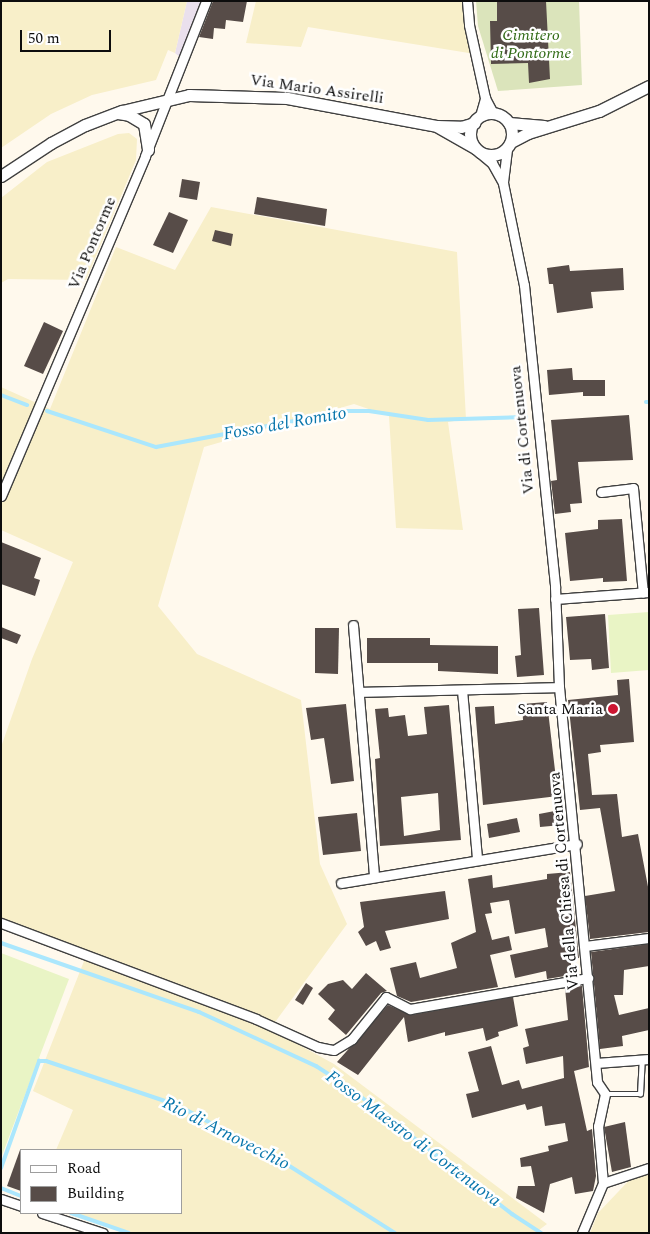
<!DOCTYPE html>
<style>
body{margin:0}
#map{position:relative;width:650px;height:1234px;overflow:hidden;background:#fff9ed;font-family:Spectral,serif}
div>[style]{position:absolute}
.industrial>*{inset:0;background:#eae0ed}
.farmland>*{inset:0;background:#f8efc9}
.cemetery>*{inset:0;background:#dbe4bb}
.pitch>*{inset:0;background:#e9f4c5}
.stream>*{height:4px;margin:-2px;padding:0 2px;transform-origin:2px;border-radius:2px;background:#abe7fd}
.building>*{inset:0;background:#574c48}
.roads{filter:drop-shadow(1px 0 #404040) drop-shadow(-1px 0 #404040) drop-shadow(0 1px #404040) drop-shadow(0 -1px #404040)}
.service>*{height:4.5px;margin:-2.25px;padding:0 2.25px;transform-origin:2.25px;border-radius:2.25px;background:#fff}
.minor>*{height:9px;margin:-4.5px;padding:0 4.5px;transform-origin:4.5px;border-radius:4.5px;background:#fff}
.tertiary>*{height:11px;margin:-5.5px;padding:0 5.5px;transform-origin:5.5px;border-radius:5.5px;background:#fff}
.tertiary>.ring{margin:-5.5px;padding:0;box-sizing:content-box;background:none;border:11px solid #fff;border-radius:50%}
.dots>*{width:14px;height:14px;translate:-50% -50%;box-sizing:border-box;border:2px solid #fff;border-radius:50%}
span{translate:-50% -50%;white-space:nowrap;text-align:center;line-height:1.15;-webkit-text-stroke:5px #fff;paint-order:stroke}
.park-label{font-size:16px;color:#316b16;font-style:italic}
.street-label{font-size:16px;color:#0d0d0d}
.poi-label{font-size:16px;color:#0d0d0d}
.right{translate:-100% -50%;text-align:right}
.water-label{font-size:18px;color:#0976ac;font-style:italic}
.frame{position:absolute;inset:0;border:2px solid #0d0d0d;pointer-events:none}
.legend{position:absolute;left:20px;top:1149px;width:162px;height:65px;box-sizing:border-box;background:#fff;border:1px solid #9e9e9e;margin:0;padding:6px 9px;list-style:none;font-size:15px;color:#0d0d0d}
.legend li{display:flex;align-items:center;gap:10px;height:25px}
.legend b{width:25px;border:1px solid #9e9e9e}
.scale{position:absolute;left:20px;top:30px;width:91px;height:22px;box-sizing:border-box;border:2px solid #0d0d0d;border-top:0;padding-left:6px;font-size:15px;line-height:18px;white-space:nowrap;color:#0d0d0d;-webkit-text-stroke:4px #fff;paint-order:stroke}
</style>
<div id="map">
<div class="industrial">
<div style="clip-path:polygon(187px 1px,206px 1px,182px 59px,175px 53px)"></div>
</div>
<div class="farmland">
<div style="clip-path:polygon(1px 1px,187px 1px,175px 53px,168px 50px,156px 80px,92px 95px,51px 114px,1px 148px)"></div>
<div style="clip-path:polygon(256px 1px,467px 1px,475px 54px,308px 27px,301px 47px,246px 43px)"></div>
<div style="clip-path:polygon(129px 133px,137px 139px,136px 160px,86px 280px,8px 279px,1px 283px,1px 198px,47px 162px,118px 134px)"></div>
<div style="clip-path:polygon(211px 207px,457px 252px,466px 419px,448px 422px,463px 530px,396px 528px,389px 416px,354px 404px,204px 447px,158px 606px,197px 654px,301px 700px,320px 864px,347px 924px,270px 1029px,334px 1064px,547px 1224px,535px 1233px,129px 1233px,76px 1213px,181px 1213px,181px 1150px,56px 1150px,73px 1110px,33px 1091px,86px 956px,1px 929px,1px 747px,32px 659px,73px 562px,1px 530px,1px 387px,50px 409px,116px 247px,175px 270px)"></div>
<div style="clip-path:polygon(649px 1167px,649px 1233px,590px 1233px,598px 1213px,637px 1172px)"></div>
</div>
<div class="cemetery">
<div style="clip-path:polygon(476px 1px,579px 1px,582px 85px,498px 91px,478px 26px)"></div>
</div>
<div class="pitch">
<div style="clip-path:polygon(649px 612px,649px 670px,611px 673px,608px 615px)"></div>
<div style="clip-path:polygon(1px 953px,69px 979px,1px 1158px)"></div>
</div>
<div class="stream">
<div style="left:1px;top:395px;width:28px;rotate:21deg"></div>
<div style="left:646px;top:402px;width:3px"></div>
<div style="left:47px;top:411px;width:115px;rotate:18.3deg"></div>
<div style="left:156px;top:447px;width:194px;rotate:-10.7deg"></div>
<div style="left:347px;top:411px;width:22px"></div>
<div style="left:369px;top:411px;width:60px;rotate:8.7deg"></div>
<div style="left:428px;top:420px;width:98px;rotate:-1.8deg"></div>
<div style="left:1px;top:943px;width:210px;rotate:19.2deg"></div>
<div style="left:199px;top:1012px;width:129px;rotate:24.8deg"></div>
<div style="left:316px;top:1066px;width:37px;rotate:33deg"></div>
<div style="left:347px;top:1086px;width:209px;rotate:37.8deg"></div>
<div style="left:512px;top:1214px;width:35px;rotate:33deg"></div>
<div style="left:1px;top:1168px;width:114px;rotate:-70.4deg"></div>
<div style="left:39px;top:1061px;width:7px"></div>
<div style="left:46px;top:1061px;width:138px;rotate:18.6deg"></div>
<div style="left:177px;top:1105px;width:117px;rotate:28.1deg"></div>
<div style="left:280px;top:1160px;width:136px;rotate:32.4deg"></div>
<div style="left:1px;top:1188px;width:22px;rotate:22deg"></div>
<div style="left:71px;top:1213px;width:61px;rotate:19deg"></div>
</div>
<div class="building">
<div style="clip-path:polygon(213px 1px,247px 1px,243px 22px,226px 20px,225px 29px,214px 28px,213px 39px,199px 37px)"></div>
<div style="clip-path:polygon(497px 1px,546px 1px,550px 79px,529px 83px,528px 63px,491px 64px,490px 21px,497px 21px)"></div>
<div style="clip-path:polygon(182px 179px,200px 182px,197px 200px,179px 197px)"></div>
<div style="clip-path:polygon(257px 197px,327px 209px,325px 226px,254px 214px)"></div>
<div style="clip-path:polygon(169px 212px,188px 220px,173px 253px,153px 245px)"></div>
<div style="clip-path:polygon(215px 230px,233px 234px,231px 246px,212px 241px)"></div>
<div style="clip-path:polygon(569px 265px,570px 271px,623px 268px,624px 290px,591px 292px,593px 308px,557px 313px,553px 284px,549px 284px,547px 268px)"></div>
<div style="clip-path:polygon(44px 322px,63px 331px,43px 374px,24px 366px)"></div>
<div style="clip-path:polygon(572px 368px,573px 380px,605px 380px,605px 396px,583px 396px,583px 392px,549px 395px,547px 370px)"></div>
<div style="clip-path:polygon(629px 415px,633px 460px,578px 462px,582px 503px,570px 504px,571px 512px,555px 514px,551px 481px,557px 480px,551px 420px)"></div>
<div style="clip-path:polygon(622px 519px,627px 581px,603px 582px,603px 578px,570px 581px,565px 533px,598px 529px,598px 520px)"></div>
<div style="clip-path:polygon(1px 542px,41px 558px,34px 578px,40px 580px,35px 596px,1px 584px)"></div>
<div style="clip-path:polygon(539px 608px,544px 675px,517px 677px,515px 656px,521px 655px,518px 609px)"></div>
<div style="clip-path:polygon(605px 614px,609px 668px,592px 670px,591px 659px,570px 660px,566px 617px)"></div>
<div style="clip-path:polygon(1px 627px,21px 635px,17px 644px,1px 638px)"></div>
<div style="clip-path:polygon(315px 628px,339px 628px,338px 674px,315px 673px)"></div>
<div style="clip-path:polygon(367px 638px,430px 638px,430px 645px,498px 646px,498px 674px,438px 671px,438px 663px,367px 663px)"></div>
<div style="clip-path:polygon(629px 679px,634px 742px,600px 745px,601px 752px,588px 754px,592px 795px,617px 794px,622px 837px,638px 834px,649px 892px,649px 932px,590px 939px,585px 896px,615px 891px,600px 808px,580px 810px,568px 700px,618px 695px,617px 680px)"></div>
<div style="clip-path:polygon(547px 702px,558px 796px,483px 805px,475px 707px,494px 706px,495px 724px,523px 720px,522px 704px)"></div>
<div style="clip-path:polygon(346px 704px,354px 781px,331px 784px,324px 738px,311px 740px,306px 708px)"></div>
<div style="clip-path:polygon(evenodd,449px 705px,461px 840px,380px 846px,375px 759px,380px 758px,375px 709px,388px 708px,389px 717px,405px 715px,408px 736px,427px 734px,424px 707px,449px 705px,438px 793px,440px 830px,404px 836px,401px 797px,438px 793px)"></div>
<div style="clip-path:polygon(560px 810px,562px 825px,540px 827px,539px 814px)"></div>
<div style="clip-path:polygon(357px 813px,361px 851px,323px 855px,318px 817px)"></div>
<div style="clip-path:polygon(517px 818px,520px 832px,489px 838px,487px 824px)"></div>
<div style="clip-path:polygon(570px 872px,579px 958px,571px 959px,571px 975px,547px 979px,546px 971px,515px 978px,510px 955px,548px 947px,545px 928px,515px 934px,509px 900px,490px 903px,492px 913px,485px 914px,492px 940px,509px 936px,512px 950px,490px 955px,498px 987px,411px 1002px,397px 996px,390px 968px,416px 962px,420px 978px,457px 968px,451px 943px,476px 932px,468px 879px,492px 875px,493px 888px,547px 879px,547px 874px)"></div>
<div style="clip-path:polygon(445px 891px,449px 919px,385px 931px,391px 948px,380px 951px,376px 941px,366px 946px,358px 932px,364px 927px,360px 902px)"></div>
<div style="clip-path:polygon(649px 944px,649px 966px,624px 970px,623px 995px,614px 995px,619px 1015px,649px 1008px,649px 1030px,622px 1036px,623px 1046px,600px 1049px,591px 952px)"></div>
<div style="clip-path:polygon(366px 973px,387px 991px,381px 993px,346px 1035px,328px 1019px,335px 1010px,318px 994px,328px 984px,343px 980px,352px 989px)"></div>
<div style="clip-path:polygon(306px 983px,313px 988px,303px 1005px,295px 1000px)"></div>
<div style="clip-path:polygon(582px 986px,589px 1067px,574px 1071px,587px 1131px,592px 1129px,596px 1176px,593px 1191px,575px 1194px,572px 1177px,550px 1184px,544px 1213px,516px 1198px,518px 1186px,535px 1186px,531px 1166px,521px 1167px,520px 1158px,549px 1151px,548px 1146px,568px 1141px,565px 1123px,545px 1126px,542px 1106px,527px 1110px,525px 1104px,472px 1118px,466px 1094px,479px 1091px,468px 1052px,491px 1046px,502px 1085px,519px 1080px,522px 1089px,564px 1078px,563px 1056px,526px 1064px,523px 1048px,529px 1046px,525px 1029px,568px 1020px,565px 988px)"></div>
<div style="clip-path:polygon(513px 997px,518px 1026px,498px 1032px,499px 1036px,486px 1041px,483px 1028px,445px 1036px,445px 1032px,408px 1042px,404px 1017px,358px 1075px,337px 1062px,388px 1005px,411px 1015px)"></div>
<div style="clip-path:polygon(625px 1122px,631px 1167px,612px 1172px,604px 1127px)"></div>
<div style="clip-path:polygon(20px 1150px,21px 1150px,21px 1191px,7px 1186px)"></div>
</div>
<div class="roads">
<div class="service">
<div style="left:605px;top:1094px;width:35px"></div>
<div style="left:640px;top:1094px;width:35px;rotate:-87deg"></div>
</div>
<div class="minor">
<div style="left:467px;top:1px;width:24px;rotate:85deg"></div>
<div style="left:469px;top:25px;width:75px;rotate:77.6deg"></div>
<div style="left:485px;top:98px;width:17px;rotate:62deg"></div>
<div style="left:480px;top:116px;width:19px;rotate:-74deg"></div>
<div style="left:480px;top:153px;width:16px;rotate:40deg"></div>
<div style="left:492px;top:163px;width:23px;rotate:61deg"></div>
<div style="left:503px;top:183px;width:104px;rotate:78.4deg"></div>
<div style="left:524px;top:285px;width:304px;rotate:84.1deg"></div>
<div style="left:555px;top:587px;width:100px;rotate:87.7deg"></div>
<div style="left:559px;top:687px;width:397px;rotate:84.5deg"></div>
<div style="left:597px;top:1082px;width:14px;rotate:56deg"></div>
<div style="left:605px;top:1094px;width:33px;rotate:102deg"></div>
<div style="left:598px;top:1126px;width:57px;rotate:85deg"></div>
<div style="left:603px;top:1183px;width:54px;rotate:112.8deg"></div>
<div style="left:503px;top:182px;width:33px;rotate:-83deg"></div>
<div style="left:601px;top:492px;width:32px;rotate:-7deg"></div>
<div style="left:633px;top:488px;width:105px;rotate:84.6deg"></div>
<div style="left:1px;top:496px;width:369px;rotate:-67deg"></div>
<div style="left:145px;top:156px;width:167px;rotate:-68.5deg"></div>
<div style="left:555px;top:599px;width:94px;rotate:-4.3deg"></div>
<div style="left:353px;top:625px;width:253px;rotate:85.2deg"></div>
<div style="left:462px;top:690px;width:170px;rotate:84.9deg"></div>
<div style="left:360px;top:692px;width:199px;rotate:-1.4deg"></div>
<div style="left:341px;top:883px;width:239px;rotate:-9.4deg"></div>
<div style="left:1px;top:923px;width:272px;rotate:20.6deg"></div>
<div style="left:256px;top:1019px;width:68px;rotate:24.3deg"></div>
<div style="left:318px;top:1047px;width:16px;rotate:11deg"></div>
<div style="left:334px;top:1050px;width:21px;rotate:-31deg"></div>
<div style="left:352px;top:1039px;width:54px;rotate:-51deg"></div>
<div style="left:386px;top:997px;width:27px;rotate:27deg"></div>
<div style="left:410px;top:1009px;width:181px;rotate:-9.9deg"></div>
<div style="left:585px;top:946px;width:64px;rotate:-7.1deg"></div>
<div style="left:596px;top:1063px;width:53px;rotate:-4.3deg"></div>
<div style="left:603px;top:1183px;width:48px;rotate:-18.1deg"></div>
<div style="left:1px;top:1199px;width:21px;rotate:19deg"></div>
<div style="left:42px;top:1213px;width:64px;rotate:18.2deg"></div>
</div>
<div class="tertiary">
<div class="ring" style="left:470px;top:113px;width:31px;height:31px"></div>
<div style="left:118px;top:113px;width:11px;rotate:10deg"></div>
<div style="left:129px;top:115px;width:17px;rotate:31deg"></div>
<div style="left:144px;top:124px;width:26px;rotate:81deg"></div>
<div style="left:509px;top:123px;width:35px;rotate:5deg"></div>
<div style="left:438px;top:127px;width:43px;rotate:29.6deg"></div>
<div style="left:511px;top:142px;width:19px;rotate:-28deg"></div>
<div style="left:528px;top:133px;width:74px;rotate:-17.2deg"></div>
<div style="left:599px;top:111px;width:56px;rotate:-26.6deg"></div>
<div style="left:1px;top:176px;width:60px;rotate:-33.4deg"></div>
<div style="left:51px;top:143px;width:38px;rotate:-28deg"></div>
<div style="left:85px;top:125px;width:40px;rotate:-21deg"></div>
<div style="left:122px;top:111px;width:69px;rotate:-13.4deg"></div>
<div style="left:189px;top:95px;width:98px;rotate:1.8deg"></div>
<div style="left:287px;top:98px;width:153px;rotate:10.6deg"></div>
<div style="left:437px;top:126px;width:24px;rotate:2deg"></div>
<div style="left:461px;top:127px;width:14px;rotate:-17deg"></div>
</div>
</div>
<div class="dots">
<div style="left:613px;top:709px;background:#cc1632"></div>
</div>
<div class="park-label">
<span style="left:531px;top:44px">Cimitero<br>di Pontorme</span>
</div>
<div class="street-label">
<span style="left:317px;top:89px;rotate:8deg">Via Mario Assirelli</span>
<span style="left:92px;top:243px;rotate:-67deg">Via Pontorme</span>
<span style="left:522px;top:430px;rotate:-96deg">Via di Cortenuova</span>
<span style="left:564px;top:881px;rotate:-95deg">Via della Chiesa di Cortenuova</span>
</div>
<div class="poi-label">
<span class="right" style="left:603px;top:709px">Santa Maria</span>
</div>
<div class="water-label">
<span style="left:285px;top:424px;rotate:-10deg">Fosso del Romito</span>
<span style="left:226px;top:1134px;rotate:27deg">Rio di Arnovecchio</span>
<span style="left:413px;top:1139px;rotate:37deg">Fosso Maestro di Cortenuova</span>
</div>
<div class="frame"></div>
<ul class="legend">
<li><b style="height:6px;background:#fff"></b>Road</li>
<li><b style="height:14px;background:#574c48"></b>Building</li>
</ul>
<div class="scale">50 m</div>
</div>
